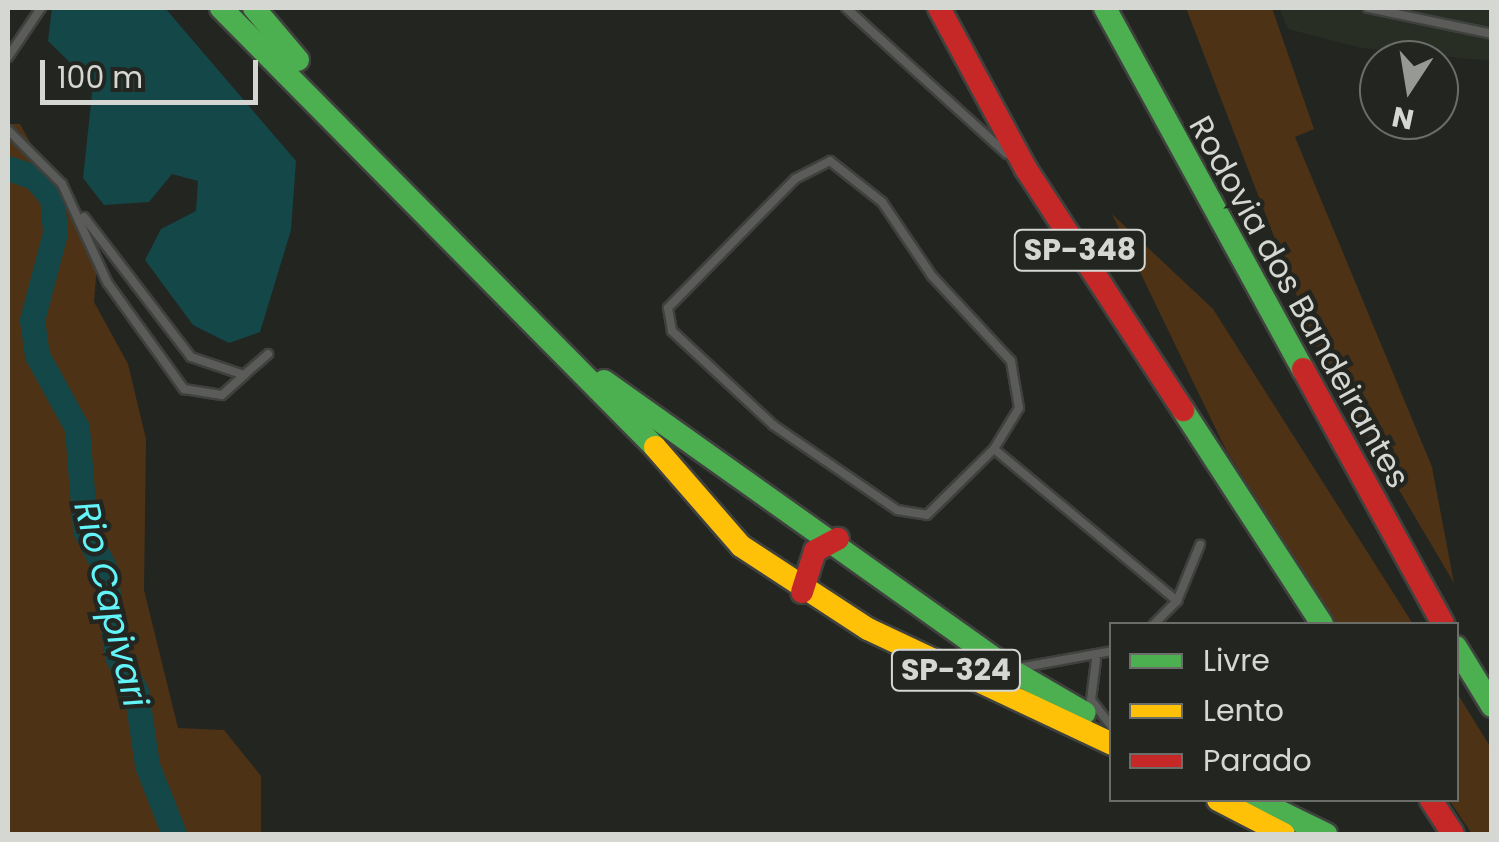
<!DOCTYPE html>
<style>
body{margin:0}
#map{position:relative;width:1499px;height:842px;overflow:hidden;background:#232521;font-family:Poppins,sans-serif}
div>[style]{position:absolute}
.built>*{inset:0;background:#282e24}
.green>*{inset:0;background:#4e3216}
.water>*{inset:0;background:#144748}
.river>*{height:25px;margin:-12.5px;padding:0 12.5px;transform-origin:12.5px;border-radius:12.5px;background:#144748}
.roads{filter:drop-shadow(2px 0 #3f413e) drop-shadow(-2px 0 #3f413e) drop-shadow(0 2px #3f413e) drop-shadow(0 -2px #3f413e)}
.lane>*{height:8px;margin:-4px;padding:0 4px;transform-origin:4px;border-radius:4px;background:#5b5b59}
.fast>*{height:22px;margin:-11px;padding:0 11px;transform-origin:11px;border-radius:11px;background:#4caf50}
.slow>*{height:22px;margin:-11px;padding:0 11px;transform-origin:11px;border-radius:11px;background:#ffc107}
.jam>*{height:22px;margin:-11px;padding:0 11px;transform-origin:11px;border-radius:11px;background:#c62828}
span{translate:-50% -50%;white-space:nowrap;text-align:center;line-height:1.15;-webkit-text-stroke:9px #232620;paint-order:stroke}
.shield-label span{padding:2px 8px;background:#232620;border:2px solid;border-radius:8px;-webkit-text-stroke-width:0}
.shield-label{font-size:30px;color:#d5d7d3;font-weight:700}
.street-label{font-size:32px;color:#d5d7d3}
.water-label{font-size:35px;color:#63f4f9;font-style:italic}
.frame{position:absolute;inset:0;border:10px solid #d5d7d3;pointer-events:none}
.legend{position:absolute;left:1109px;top:622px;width:350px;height:180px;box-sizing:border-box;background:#232620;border:2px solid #6a6d68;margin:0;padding:12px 18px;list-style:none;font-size:30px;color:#d5d7d3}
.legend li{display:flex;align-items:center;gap:20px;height:50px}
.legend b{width:50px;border:2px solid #6a6d68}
.north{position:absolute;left:1359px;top:40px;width:100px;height:100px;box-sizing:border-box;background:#232620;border:2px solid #6a6d68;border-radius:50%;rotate:192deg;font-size:28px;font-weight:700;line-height:40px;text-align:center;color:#d5d7d3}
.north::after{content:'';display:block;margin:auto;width:35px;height:45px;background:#979995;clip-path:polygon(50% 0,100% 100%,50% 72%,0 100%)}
.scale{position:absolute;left:40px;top:60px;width:218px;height:45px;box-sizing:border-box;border:5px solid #d5d7d3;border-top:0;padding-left:12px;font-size:30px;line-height:35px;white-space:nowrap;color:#d5d7d3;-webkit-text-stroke:8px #232620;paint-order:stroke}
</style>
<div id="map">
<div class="built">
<div style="clip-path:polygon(1279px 8px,1491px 8px,1491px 61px,1361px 48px,1288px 29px)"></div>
</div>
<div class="green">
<div style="clip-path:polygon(1186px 8px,1272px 8px,1314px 129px,1295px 137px,1432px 467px,1454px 583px,1320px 356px)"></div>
<div style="clip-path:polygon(8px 124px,20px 124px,97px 263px,94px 302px,128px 364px,146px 439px,144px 590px,178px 728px,224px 730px,261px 776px,261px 834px,8px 834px)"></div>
<div style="clip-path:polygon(1112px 214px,1213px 309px,1413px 624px,1336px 624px,1226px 450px)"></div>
<div style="clip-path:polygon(1457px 693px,1491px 748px,1491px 834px,1472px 834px,1449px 800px,1456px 800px)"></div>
</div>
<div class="water">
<div style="clip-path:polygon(52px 8px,165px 8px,296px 161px,291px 230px,260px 332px,229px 343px,193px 325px,145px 260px,161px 229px,196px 211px,198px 181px,172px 174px,149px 202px,104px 205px,83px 178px,93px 85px,48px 41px)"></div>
</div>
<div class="river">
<div style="left:8px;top:168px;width:28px;rotate:19deg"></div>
<div style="left:34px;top:177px;width:28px;rotate:49deg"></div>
<div style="left:52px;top:198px;width:35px;rotate:85deg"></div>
<div style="left:55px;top:233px;width:90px;rotate:104.8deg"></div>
<div style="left:32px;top:320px;width:35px;rotate:82deg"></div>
<div style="left:37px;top:355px;width:83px;rotate:61.3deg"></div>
<div style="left:77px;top:428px;width:102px;rotate:85.5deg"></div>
<div style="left:85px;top:530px;width:42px;rotate:62.8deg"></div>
<div style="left:104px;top:567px;width:90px;rotate:81.7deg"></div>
<div style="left:117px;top:656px;width:40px;rotate:62deg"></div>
<div style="left:136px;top:691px;width:75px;rotate:81.5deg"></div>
<div style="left:147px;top:765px;width:74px;rotate:68.6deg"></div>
</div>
<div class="roads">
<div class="lane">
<div style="left:846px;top:8px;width:217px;rotate:42.2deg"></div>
<div style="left:1368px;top:8px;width:127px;rotate:11.8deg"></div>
<div style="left:8px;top:57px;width:59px;rotate:-56deg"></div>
<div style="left:8px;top:130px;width:76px;rotate:45deg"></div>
<div style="left:62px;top:184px;width:108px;rotate:65.3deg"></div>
<div style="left:107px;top:282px;width:132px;rotate:54.3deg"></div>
<div style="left:184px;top:389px;width:38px;rotate:9deg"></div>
<div style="left:222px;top:395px;width:30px;rotate:-42deg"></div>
<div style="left:84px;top:217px;width:176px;rotate:52.6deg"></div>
<div style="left:191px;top:357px;width:56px;rotate:18.8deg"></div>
<div style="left:244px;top:375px;width:32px;rotate:-41deg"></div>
<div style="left:994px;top:449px;width:48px;rotate:-58.6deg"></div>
<div style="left:1019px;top:408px;width:48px;rotate:-99.7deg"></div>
<div style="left:1011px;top:361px;width:116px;rotate:-132.9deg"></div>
<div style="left:932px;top:276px;width:89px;rotate:-124deg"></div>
<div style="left:882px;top:202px;width:66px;rotate:-141.7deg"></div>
<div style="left:830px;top:161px;width:39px;rotate:153deg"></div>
<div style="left:795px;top:179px;width:181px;rotate:134.6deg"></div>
<div style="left:668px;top:308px;width:23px;rotate:80deg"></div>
<div style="left:672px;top:331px;width:138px;rotate:42.9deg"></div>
<div style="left:773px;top:425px;width:150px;rotate:34.4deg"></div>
<div style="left:897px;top:510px;width:30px;rotate:9deg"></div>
<div style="left:927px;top:515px;width:94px;rotate:-44.6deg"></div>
<div style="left:994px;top:449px;width:238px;rotate:39.7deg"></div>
<div style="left:1154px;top:624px;width:33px;rotate:-45deg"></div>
<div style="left:1177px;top:601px;width:61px;rotate:-67.7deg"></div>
<div style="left:1096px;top:660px;width:40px;rotate:97.1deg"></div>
<div style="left:1091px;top:700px;width:34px;rotate:52deg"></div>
<div style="left:1024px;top:667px;width:89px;rotate:-10.3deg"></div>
</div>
<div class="fast">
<div style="left:221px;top:8px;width:617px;rotate:45.33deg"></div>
<div style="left:254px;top:8px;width:68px;rotate:49.8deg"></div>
<div style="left:1105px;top:8px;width:412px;rotate:61.3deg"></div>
<div style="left:604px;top:381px;width:493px;rotate:35.4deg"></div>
<div style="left:1006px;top:667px;width:91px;rotate:30.2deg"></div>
<div style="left:1183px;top:410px;width:255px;rotate:57deg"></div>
<div style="left:1456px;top:647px;width:69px;rotate:58.6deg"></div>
<div style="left:1256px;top:800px;width:78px;rotate:25.9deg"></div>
</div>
<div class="slow">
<div style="left:655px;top:447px;width:131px;rotate:49deg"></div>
<div style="left:741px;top:546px;width:152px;rotate:33.2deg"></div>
<div style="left:868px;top:629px;width:270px;rotate:25.2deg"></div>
<div style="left:1218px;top:800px;width:74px;rotate:27.3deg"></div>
</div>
<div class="jam">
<div style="left:939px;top:8px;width:183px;rotate:61.6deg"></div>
<div style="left:1026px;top:169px;width:288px;rotate:56.9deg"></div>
<div style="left:1303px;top:369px;width:291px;rotate:61.2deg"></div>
<div style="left:802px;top:592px;width:43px;rotate:-72.4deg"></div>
<div style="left:815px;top:551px;width:26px;rotate:-28deg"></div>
<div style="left:1431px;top:800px;width:40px;rotate:57.1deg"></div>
</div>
</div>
<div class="shield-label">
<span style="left:1080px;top:250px">SP-348</span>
<span style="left:956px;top:670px">SP-324</span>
</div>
<div class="street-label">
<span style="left:1299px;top:302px;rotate:61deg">Rodovia dos Bandeirantes</span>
</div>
<div class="water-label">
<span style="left:111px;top:604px;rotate:76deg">Rio Capivari</span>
</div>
<div class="frame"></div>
<ul class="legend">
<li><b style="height:12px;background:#4caf50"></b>Livre</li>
<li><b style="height:12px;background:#ffc107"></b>Lento</li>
<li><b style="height:12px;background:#c62828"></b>Parado</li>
</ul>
<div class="north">N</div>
<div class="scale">100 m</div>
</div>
